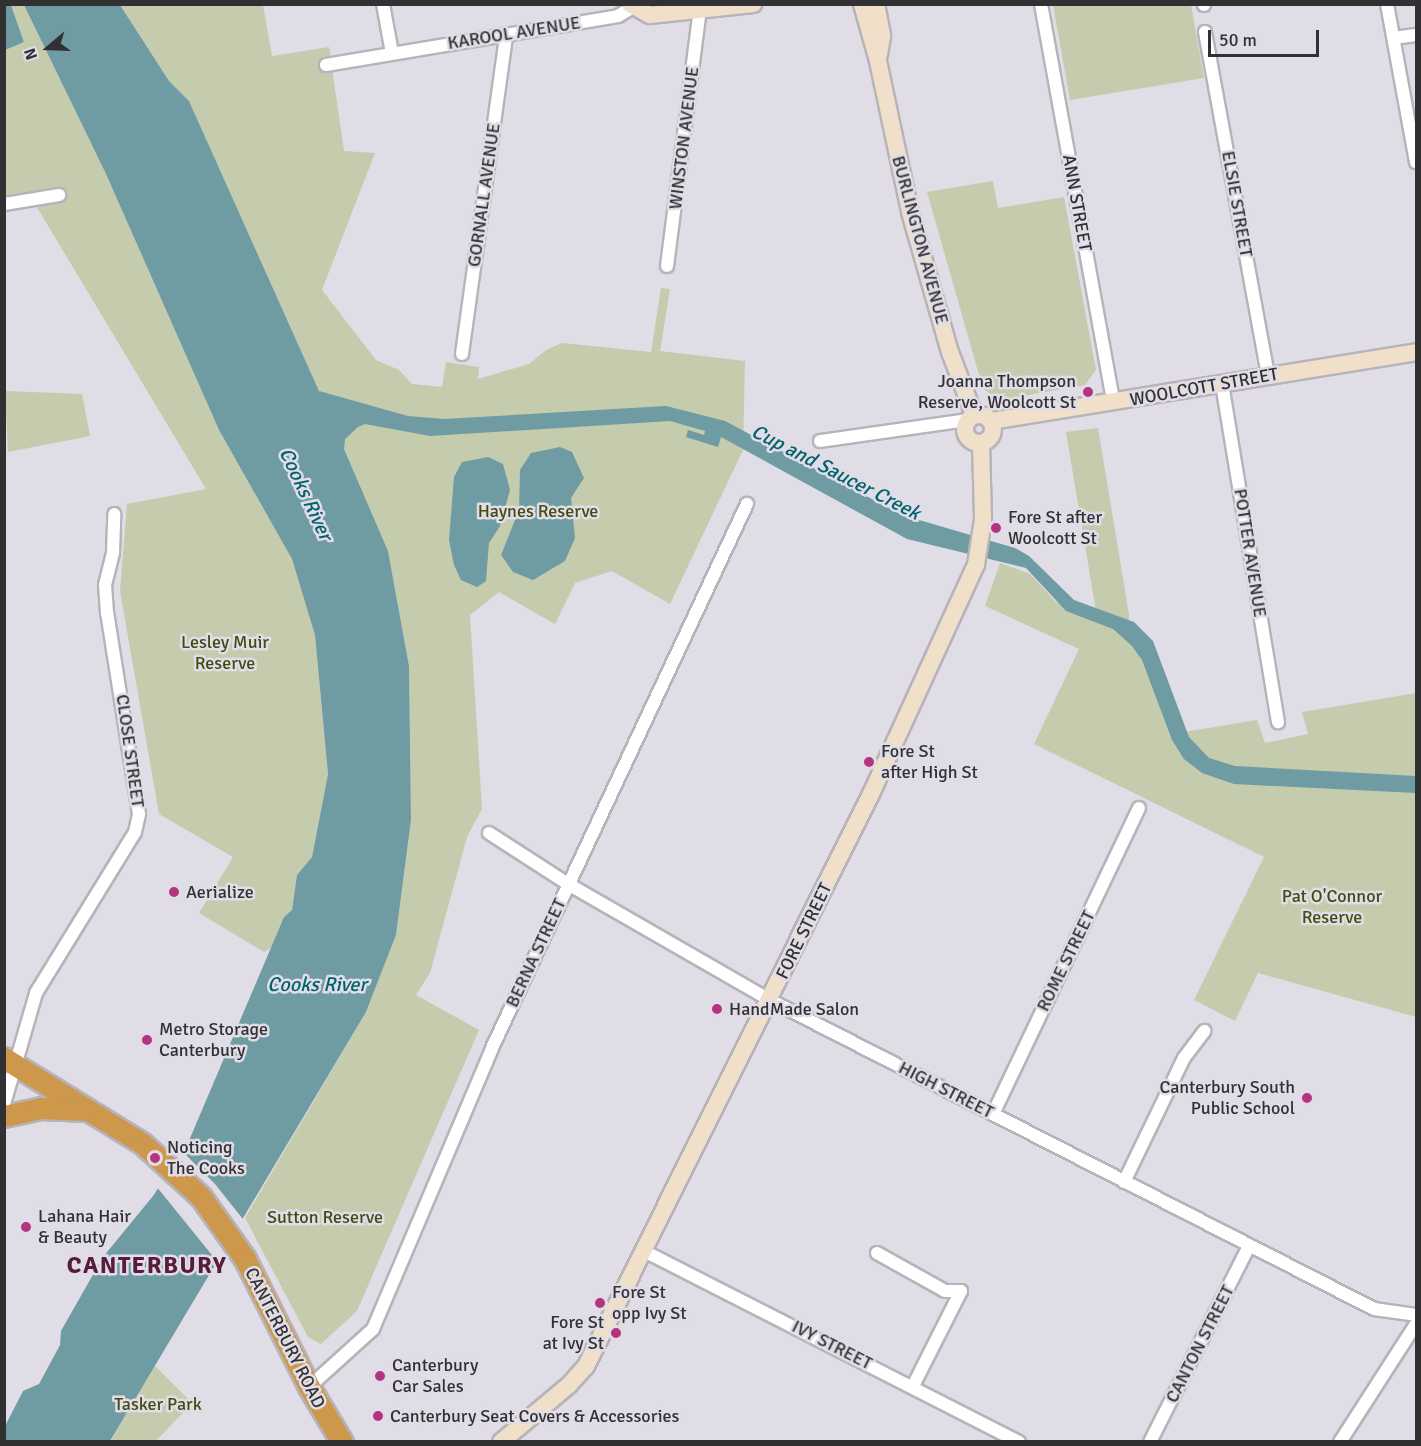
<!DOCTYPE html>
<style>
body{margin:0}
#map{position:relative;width:1421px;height:1446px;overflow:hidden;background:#e0dde6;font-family:Signika,sans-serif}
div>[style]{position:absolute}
.green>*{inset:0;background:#c5cbad}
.water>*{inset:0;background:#6f9ba2}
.pier>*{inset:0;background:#e0dde6}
.roads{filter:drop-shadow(2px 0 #b6b3bb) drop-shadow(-2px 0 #b6b3bb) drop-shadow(0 2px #b6b3bb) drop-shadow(0 -2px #b6b3bb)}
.street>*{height:12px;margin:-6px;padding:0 6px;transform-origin:6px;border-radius:6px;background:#fff}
.secondary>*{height:16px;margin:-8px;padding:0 8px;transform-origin:8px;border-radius:8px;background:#f0e0c9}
.secondary>.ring{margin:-8px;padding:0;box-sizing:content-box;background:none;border:16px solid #f0e0c9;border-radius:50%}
.highway>*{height:21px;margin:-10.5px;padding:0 10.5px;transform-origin:10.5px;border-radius:10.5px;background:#cd984c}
.dots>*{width:16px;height:16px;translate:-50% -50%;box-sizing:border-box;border:3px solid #e0dde6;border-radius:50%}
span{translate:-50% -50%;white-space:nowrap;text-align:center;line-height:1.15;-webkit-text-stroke:5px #e0dde6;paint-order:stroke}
.street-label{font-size:18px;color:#313134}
.poi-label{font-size:18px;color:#313134}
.right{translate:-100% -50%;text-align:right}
.left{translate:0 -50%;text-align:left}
.park-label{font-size:18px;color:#444b11}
.water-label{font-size:20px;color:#00636f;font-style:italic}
.district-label{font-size:24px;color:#581b3e;font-weight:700;letter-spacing:1.5px}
.frame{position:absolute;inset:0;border:6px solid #313134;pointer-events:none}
.north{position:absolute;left:18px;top:18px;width:60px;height:60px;-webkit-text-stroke:4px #e0dde6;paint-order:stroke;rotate:251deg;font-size:16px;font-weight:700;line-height:24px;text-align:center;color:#313134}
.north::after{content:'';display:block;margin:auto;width:21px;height:27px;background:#313134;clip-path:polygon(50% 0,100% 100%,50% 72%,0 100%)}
.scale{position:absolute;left:1208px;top:30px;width:111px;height:27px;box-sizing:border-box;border:3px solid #313134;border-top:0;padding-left:8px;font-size:18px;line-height:21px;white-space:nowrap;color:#313134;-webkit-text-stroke:4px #e0dde6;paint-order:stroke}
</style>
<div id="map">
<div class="green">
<div style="clip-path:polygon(11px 5px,24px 5px,106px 174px,219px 430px,292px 559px,315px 634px,328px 774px,312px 857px,297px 875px,292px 910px,284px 917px,273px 947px,264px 952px,199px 913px,233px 857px,159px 814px,120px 591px,127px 504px,206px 489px,32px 199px,5px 204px,5px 50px,24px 41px)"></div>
<div style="clip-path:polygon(120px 5px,263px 5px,272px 56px,329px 47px,344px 151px,375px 153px,322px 290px,376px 360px,399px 370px,412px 384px,442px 387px,446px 362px,479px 367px,478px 379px,529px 364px,546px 350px,562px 343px,651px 352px,661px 288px,670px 289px,660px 351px,745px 361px,743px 450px,670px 604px,612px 571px,575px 583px,555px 624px,499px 592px,470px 615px,482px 809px,467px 837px,430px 973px,416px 995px,479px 1030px,357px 1311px,321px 1344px,308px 1337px,245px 1218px,366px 1012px,396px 935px,411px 820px,409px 666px,388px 551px,319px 391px,189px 101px,169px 81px)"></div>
<div style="clip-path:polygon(1053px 5px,1191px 5px,1204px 78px,1070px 100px)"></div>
<div style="clip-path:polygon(993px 181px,998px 208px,1064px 197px,1096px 370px,1085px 385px,1000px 400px,983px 389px,927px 192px)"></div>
<div style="clip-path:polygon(5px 391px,82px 394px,90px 436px,8px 452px)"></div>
<div style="clip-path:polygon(1098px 428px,1129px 615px,1127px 636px,1144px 658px,1172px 734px,1257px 720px,1265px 743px,1308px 734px,1302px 712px,1416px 693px,1416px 1017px,1258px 973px,1235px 1021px,1194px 1000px,1264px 857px,1034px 744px,1079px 649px,985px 606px,1000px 563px,1030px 574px,1055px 601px,1098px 623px,1066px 432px)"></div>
<div style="clip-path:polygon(154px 1365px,192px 1403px,156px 1441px,110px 1442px)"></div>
</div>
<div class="water">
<div style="clip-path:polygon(5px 4px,11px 5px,24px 42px,5px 50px)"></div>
<div style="clip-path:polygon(24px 5px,120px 5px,169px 81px,189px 101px,319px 391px,408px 416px,444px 419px,666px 406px,725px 421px,902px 515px,1015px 548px,1029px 556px,1074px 600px,1134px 622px,1153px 641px,1189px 737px,1209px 758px,1235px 766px,1416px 776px,1416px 793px,1234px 784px,1202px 773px,1184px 759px,1172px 740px,1142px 660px,1132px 646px,1113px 629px,1066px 611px,1026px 568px,907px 539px,721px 437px,718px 447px,686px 437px,688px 430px,704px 435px,705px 431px,670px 421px,430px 436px,365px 424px,358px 427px,345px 439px,344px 449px,388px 551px,409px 666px,411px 820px,396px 935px,366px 1012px,110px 1441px,5px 1441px,4px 1428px,23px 1391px,39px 1384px,60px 1345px,61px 1331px,103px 1257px,153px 1196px,188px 1143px,284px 917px,292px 910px,297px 875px,312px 857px,328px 774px,315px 635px,292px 559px,219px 430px,106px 174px)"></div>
<div style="clip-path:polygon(560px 447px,572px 452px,584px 478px,571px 498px,575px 538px,565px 561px,533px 580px,513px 572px,501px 555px,519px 510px,520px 470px,531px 453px)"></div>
<div style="clip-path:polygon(488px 457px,503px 464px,510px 490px,500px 526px,489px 543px,486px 581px,477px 587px,461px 580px,454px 565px,449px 540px,454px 477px,462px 462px)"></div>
</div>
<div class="pier">
<div style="clip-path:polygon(180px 1149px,215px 1184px,246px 1223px,220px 1265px,156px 1186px)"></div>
</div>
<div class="roads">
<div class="street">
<div style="left:383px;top:4px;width:50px;rotate:79.6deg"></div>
<div style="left:1041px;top:4px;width:404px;rotate:79.7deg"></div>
<div style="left:1204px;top:4px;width:1px;rotate:90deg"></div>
<div style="left:1387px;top:4px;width:161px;rotate:79.6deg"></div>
<div style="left:1205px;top:32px;width:350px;rotate:79.6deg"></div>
<div style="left:1394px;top:38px;width:22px;rotate:-8deg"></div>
<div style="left:326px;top:65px;width:296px;rotate:-9.5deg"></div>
<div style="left:618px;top:16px;width:17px;rotate:-31deg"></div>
<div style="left:4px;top:204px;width:56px;rotate:-9.3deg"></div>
<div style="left:667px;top:266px;width:259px;rotate:-82.7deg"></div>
<div style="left:462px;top:354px;width:322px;rotate:-82.1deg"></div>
<div style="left:1222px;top:384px;width:343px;rotate:80.6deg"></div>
<div style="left:820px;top:441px;width:149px;rotate:-8.1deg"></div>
<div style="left:489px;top:833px;width:94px;rotate:32.8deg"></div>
<div style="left:568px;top:884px;width:233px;rotate:29.9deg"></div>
<div style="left:770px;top:1000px;width:678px;rotate:27.09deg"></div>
<div style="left:1374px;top:1309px;width:42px;rotate:8.1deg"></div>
<div style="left:4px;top:1104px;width:116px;rotate:-73.9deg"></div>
<div style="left:36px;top:993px;width:189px;rotate:-58.4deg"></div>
<div style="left:135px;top:832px;width:18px;rotate:-77deg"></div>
<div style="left:139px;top:814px;width:204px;rotate:-99deg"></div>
<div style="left:107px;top:613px;width:28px;rotate:-94deg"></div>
<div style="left:105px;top:585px;width:34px;rotate:-76deg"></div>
<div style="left:113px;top:552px;width:38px;rotate:-88deg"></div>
<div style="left:993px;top:1114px;width:339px;rotate:-64.5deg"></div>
<div style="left:1124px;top:1182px;width:138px;rotate:-64.2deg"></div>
<div style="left:1184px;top:1058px;width:34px;rotate:-53deg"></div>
<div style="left:644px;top:1251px;width:421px;rotate:27deg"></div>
<div style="left:877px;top:1253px;width:78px;rotate:29.2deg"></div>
<div style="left:945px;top:1291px;width:16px"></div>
<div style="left:961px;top:1291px;width:106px;rotate:116.8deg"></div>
<div style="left:309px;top:1387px;width:86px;rotate:-42.2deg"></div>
<div style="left:373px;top:1329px;width:305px;rotate:-67deg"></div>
<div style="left:492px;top:1048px;width:601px;rotate:-64.89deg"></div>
<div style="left:1150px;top:1442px;width:220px;rotate:-63.2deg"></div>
<div style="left:1340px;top:1442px;width:140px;rotate:-57.2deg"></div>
</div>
<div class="secondary">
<div style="left:630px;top:4px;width:23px;rotate:29deg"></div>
<div style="left:650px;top:15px;width:104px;rotate:-6.1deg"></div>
<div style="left:862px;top:4px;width:59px;rotate:74.3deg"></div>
<div style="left:878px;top:61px;width:154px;rotate:78deg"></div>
<div style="left:910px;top:212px;width:146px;rotate:74.1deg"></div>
<div style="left:950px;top:352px;width:67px;rotate:69.1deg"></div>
<div style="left:876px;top:4px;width:33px;rotate:79deg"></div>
<div style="left:882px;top:36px;width:18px;rotate:99deg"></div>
<div class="ring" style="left:965px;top:415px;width:12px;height:12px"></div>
<div style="left:991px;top:421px;width:431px;rotate:-9.2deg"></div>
<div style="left:501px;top:1442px;width:89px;rotate:-40deg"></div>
<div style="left:569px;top:1385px;width:25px;rotate:-48deg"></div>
<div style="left:586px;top:1366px;width:639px;rotate:-63.52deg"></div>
<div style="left:871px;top:794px;width:252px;rotate:-65.4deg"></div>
<div style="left:976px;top:565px;width:47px;rotate:-81.3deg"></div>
<div style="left:983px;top:519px;width:76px;rotate:-91.5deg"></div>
</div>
<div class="highway">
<div style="left:4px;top:1058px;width:163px;rotate:31.7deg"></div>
<div style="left:143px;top:1144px;width:79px;rotate:42.4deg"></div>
<div style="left:201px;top:1197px;width:76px;rotate:54.6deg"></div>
<div style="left:245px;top:1259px;width:143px;rotate:63.4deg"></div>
<div style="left:309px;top:1387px;width:64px;rotate:59deg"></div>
<div style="left:4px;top:1116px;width:38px;rotate:-12deg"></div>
<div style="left:41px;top:1108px;width:44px;rotate:2.6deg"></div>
</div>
</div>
<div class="dots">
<div style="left:1088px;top:392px;background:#b43480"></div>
<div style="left:996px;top:528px;background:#b43480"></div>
<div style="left:869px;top:762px;background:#b43480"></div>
<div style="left:174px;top:892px;background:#b43480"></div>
<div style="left:717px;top:1009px;background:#b43480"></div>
<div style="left:147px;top:1040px;background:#b43480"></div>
<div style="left:1307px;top:1098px;background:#b43480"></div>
<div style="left:155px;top:1158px;background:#b43480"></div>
<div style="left:26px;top:1227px;background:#b43480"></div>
<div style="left:600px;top:1303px;background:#b43480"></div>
<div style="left:616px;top:1333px;background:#b43480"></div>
<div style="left:380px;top:1376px;background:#b43480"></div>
<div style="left:378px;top:1416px;background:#b43480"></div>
</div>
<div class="street-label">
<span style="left:514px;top:33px;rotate:-9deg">KAROOL AVENUE</span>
<span style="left:684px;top:138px;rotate:-83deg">WINSTON AVENUE</span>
<span style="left:484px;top:195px;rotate:-82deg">GORNALL AVENUE</span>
<span style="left:1077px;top:203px;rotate:80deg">ANN STREET</span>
<span style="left:1237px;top:204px;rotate:80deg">ELSIE STREET</span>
<span style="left:920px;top:240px;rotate:75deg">BURLINGTON AVENUE</span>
<span style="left:1204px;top:387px;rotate:-10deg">WOOLCOTT STREET</span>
<span style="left:1250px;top:553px;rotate:81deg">POTTER AVENUE</span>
<span style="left:130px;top:751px;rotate:82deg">CLOSE STREET</span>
<span style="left:804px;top:931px;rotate:-64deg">FORE STREET</span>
<span style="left:536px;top:953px;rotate:-65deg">BERNA STREET</span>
<span style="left:1066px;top:961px;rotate:-64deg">ROME STREET</span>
<span style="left:946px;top:1090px;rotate:27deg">HIGH STREET</span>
<span style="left:285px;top:1338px;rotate:63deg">CANTERBURY ROAD</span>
<span style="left:1200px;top:1344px;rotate:-63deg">CANTON STREET</span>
<span style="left:832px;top:1345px;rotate:27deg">IVY STREET</span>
</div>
<div class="poi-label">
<span class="right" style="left:1076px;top:392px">Joanna Thompson<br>Reserve, Woolcott St</span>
<span class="left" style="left:1008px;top:528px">Fore St after<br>Woolcott St</span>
<span class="left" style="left:881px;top:762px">Fore St<br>after High St</span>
<span class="left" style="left:186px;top:892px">Aerialize</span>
<span class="left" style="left:729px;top:1009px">HandMade Salon</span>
<span class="left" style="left:159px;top:1040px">Metro Storage<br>Canterbury</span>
<span class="right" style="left:1295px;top:1098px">Canterbury South<br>Public School</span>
<span class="left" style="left:167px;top:1158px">Noticing<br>The Cooks</span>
<span class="left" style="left:38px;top:1227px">Lahana Hair<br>&amp; Beauty</span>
<span class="left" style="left:612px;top:1303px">Fore St<br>opp Ivy St</span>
<span class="right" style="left:604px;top:1333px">Fore St<br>at Ivy St</span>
<span class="left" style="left:392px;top:1376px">Canterbury<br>Car Sales</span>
<span class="left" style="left:390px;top:1416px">Canterbury Seat Covers &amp; Accessories</span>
</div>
<div class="park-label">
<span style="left:538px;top:511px">Haynes Reserve</span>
<span style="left:225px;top:653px">Lesley Muir<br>Reserve</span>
<span style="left:1332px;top:907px">Pat O'Connor<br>Reserve</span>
<span style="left:325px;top:1217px">Sutton Reserve</span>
<span style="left:158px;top:1404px">Tasker Park</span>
</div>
<div class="water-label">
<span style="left:836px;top:472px;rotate:27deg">Cup and Saucer Creek</span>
<span style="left:306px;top:494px;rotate:65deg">Cooks River</span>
<span style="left:317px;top:984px">Cooks River</span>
</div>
<div class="district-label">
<span style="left:147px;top:1266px">CANTERBURY</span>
</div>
<div class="frame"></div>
<div class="north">N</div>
<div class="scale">50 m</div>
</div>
